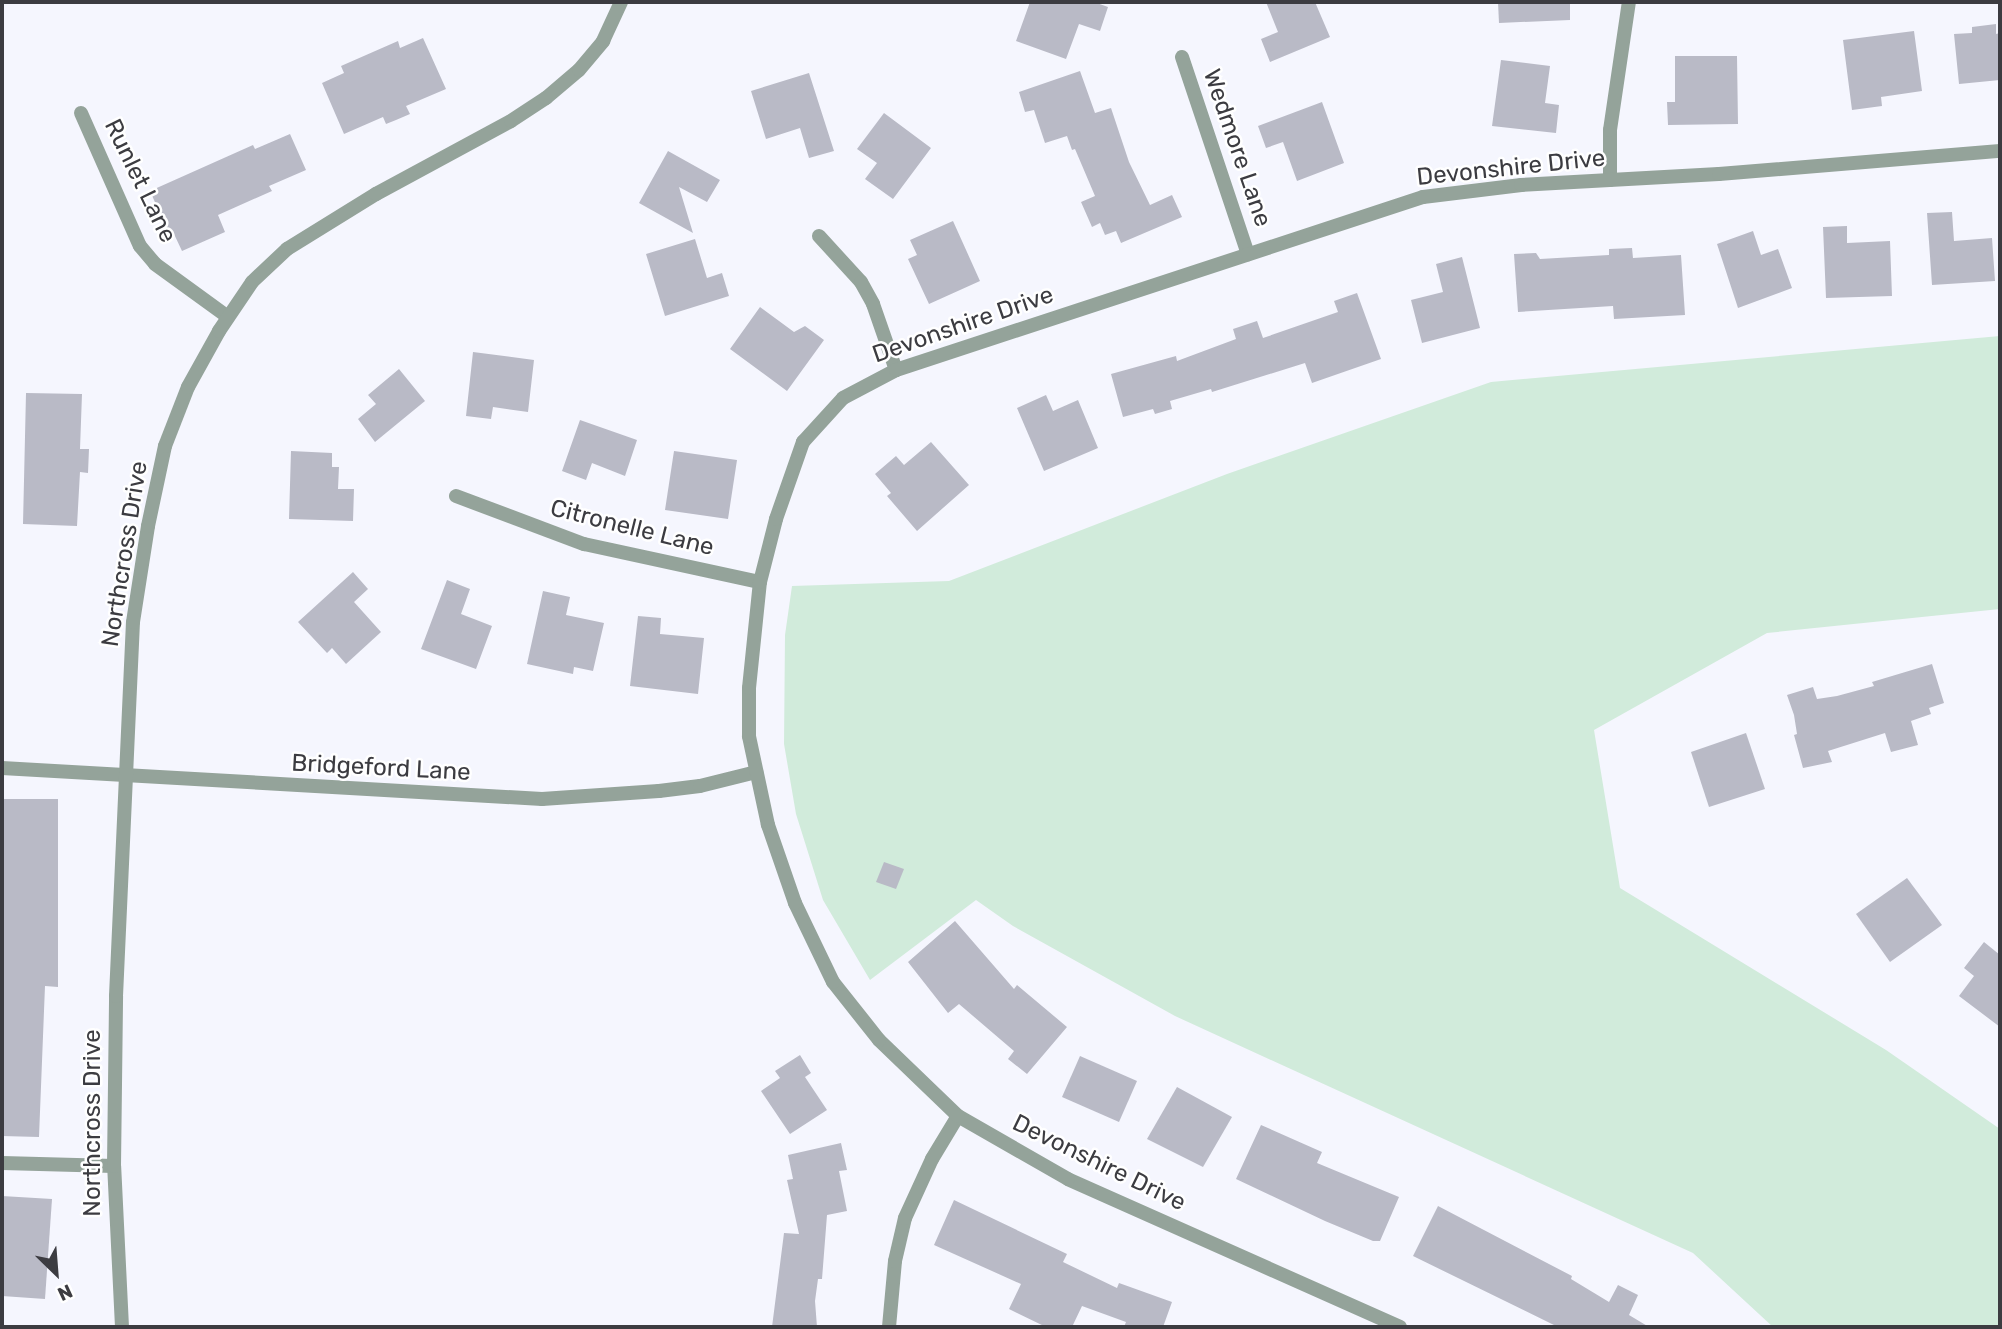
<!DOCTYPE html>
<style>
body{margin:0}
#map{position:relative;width:2002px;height:1329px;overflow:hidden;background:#f5f6fe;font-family:Rubik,sans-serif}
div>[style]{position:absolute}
.green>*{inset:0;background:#d1ebdb}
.building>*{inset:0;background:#b9bac6}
.minor>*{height:14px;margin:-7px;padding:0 7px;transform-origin:7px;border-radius:7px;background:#94a39a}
.tertiary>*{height:14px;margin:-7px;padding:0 7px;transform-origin:7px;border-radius:7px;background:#94a39a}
span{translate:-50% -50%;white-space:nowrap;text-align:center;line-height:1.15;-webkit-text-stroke:5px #fff;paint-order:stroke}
.street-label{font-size:24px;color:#3c3c41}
.frame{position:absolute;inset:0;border:4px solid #3c3c41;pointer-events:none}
.north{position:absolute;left:21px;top:1238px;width:70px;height:70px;-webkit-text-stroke:5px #fff;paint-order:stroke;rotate:155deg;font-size:19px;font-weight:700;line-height:28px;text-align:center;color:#3c3c41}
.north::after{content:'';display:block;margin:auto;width:24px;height:32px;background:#3c3c41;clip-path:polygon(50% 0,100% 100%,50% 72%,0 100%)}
</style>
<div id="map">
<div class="green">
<div style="clip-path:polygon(2000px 336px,2000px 609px,1767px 633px,1594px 730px,1620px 888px,1886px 1050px,2000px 1129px,2000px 1327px,1773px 1327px,1693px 1253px,1175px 1016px,1013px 926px,976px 900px,870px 980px,823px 900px,796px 814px,784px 744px,785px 635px,792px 586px,949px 581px,1227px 474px,1491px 382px)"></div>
</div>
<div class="building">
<div style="clip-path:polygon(1030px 2px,1094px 2px,1108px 7px,1100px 31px,1079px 24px,1066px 59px,1016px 41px)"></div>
<div style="clip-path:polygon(1266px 2px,1315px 2px,1330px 37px,1270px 62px,1261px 39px,1278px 32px)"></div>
<div style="clip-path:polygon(1498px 2px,1570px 2px,1570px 20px,1499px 23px)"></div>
<div style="clip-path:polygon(1996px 24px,1996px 34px,2000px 33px,2000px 80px,1959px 84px,1954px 34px,1972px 33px,1972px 27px)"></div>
<div style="clip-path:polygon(1914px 31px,1922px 91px,1881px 97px,1882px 106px,1852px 110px,1843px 40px)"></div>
<div style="clip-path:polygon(423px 38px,446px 89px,406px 106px,410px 114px,396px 120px,386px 124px,383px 117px,344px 134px,322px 83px,344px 73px,341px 66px,398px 41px,400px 48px)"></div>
<div style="clip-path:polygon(1675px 56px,1737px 56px,1738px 124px,1668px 125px,1667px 102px,1675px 102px)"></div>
<div style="clip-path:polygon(1501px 60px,1550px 66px,1545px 103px,1559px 105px,1556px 133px,1492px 126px)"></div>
<div style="clip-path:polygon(1080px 71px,1095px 113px,1111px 108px,1129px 162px,1150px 205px,1172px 195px,1182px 217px,1121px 243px,1116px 231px,1105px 235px,1100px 223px,1092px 227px,1081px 202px,1095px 196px,1075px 149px,1072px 150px,1067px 136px,1045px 143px,1034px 110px,1025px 112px,1019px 92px)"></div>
<div style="clip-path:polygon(809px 73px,834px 151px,809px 158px,800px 128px,766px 139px,751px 91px)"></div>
<div style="clip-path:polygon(1322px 102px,1344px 163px,1297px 181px,1283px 142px,1266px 148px,1258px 126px)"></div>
<div style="clip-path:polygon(884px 113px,931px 148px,893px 199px,865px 179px,877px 163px,857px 149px)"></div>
<div style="clip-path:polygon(290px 134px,306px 170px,269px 186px,272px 191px,218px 215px,225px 232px,182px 251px,174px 234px,170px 236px,150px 191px,253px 145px,255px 149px)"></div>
<div style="clip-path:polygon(668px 151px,720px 180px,707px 202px,679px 187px,693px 233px,639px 203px)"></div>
<div style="clip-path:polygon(1952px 212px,1954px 241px,1992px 238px,1995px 281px,1932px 285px,1927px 213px)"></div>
<div style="clip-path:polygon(953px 221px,980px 281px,929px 304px,908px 259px,917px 255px,910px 240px)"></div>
<div style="clip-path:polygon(1847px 226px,1847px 243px,1890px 241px,1892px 296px,1826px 298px,1823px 227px)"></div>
<div style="clip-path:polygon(1753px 231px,1761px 255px,1778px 249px,1792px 288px,1738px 308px,1717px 244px)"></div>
<div style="clip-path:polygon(695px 239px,707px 278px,722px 273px,729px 296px,665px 316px,646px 254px)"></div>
<div style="clip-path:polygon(1632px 248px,1633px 258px,1681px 255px,1685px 315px,1614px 319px,1613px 306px,1518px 312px,1514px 254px,1536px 253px,1540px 259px,1609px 255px,1609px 249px)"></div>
<div style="clip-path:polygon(1462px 257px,1480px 328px,1422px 343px,1411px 300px,1443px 292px,1436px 264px)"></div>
<div style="clip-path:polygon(1357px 293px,1381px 359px,1312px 383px,1305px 363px,1212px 392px,1211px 389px,1170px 401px,1172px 409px,1155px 414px,1153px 409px,1123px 417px,1111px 374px,1176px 356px,1177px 361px,1236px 339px,1233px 329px,1257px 321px,1263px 338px,1338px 312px,1334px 301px)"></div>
<div style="clip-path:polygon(760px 307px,794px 332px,805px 326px,824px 340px,787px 391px,730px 349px)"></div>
<div style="clip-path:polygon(473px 352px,534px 360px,528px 412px,493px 407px,491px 419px,466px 416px)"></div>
<div style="clip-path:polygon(399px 369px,425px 401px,375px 442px,358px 419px,376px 404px,368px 395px)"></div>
<div style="clip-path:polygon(26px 393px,82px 394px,80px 449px,89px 449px,88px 473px,80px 472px,77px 526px,23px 524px)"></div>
<div style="clip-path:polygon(1046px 395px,1053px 411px,1078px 400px,1098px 448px,1044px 471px,1017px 408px)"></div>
<div style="clip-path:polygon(580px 420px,637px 440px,625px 476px,592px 463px,586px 480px,562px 471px)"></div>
<div style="clip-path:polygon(931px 442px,969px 485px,917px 531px,887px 496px,891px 493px,875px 474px,896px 456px,904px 465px)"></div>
<div style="clip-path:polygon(291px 451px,332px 453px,332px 467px,339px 467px,338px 489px,354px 489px,353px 521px,289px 519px)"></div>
<div style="clip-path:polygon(674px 451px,737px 460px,728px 519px,665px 510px)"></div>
<div style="clip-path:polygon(353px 572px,368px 589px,354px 602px,381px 632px,346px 664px,332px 648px,327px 653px,298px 622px)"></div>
<div style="clip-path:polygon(447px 580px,470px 589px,461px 614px,492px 626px,476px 669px,421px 649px)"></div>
<div style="clip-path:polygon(543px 591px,570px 597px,566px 615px,604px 623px,593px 671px,574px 667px,573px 674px,527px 664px)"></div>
<div style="clip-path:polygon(638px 616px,661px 618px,660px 634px,704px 638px,698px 694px,630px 686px)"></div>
<div style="clip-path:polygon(1932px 664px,1944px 703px,1929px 708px,1931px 714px,1911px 721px,1918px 745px,1891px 752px,1885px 733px,1828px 751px,1832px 762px,1803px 768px,1794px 735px,1797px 734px,1794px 715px,1787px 695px,1813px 687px,1817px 699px,1837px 696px,1874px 686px,1872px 682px)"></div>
<div style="clip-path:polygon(1746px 733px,1765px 789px,1709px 807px,1691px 752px)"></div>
<div style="clip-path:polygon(2px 799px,58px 799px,58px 987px,45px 986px,39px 1137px,2px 1136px)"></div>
<div style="clip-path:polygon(884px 862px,904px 869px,896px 889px,876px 882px)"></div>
<div style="clip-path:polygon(1907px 878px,1942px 925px,1890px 962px,1856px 914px)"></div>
<div style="clip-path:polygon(955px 921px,1014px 989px,1017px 985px,1067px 1027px,1027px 1074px,1008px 1059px,1014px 1051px,959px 1004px,948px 1013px,908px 962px)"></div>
<div style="clip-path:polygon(1984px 942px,2000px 955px,2000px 1027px,1959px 996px,1974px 976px,1964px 968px)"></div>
<div style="clip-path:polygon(800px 1055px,811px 1073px,805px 1077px,827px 1110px,790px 1134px,761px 1091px,780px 1078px,775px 1071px)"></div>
<div style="clip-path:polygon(1080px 1056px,1137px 1081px,1119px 1122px,1062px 1097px)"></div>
<div style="clip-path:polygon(1177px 1087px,1232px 1117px,1203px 1167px,1147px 1139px)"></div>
<div style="clip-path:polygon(1261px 1125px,1322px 1152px,1317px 1163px,1399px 1197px,1380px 1241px,1373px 1241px,1325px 1221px,1236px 1179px)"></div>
<div style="clip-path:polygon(841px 1143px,847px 1170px,839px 1171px,847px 1211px,827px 1215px,822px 1279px,818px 1279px,815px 1301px,817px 1327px,772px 1327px,784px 1233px,799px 1234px,787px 1180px,793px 1179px,788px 1155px)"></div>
<div style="clip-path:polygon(2px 1196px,52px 1199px,45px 1299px,2px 1296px)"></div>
<div style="clip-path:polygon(954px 1200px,1067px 1254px,1063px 1262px,1117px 1288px,1119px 1283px,1172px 1302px,1163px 1327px,1124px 1327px,1126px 1322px,1082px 1306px,1072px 1327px,1046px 1327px,1009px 1309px,1021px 1284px,934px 1245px)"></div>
<div style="clip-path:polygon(1438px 1206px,1572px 1276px,1571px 1279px,1609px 1302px,1618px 1285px,1638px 1295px,1629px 1315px,1649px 1327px,1558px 1327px,1413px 1256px)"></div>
</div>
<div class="minor">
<div style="left:1182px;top:57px;width:208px;rotate:71.5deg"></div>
<div style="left:81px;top:113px;width:145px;rotate:66.1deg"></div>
<div style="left:140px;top:246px;width:23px;rotate:50deg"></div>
<div style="left:155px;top:264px;width:90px;rotate:36deg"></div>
<div style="left:1610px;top:180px;width:50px;rotate:-90deg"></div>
<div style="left:1610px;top:130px;width:129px;rotate:-81.6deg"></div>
<div style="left:819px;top:236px;width:62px;rotate:47.6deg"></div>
<div style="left:861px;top:282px;width:25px;rotate:61deg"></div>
<div style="left:873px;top:304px;width:70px;rotate:70.8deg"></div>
<div style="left:456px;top:496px;width:137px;rotate:20.6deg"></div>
<div style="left:584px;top:544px;width:180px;rotate:12.2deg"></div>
<div style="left:2px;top:768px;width:541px;rotate:3.29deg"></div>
<div style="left:542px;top:799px;width:117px;rotate:-3.9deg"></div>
<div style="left:659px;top:791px;width:41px;rotate:-7deg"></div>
<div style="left:700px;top:786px;width:58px;rotate:-14deg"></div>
<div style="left:2px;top:1163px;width:112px;rotate:1.5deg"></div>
<div style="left:889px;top:1327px;width:66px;rotate:-84.8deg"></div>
<div style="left:895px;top:1261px;width:44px;rotate:-76.9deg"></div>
<div style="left:905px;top:1218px;width:65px;rotate:-65.4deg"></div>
<div style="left:932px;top:1159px;width:50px;rotate:-58.8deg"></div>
<div style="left:1400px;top:1327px;width:363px;rotate:-156deg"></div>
<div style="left:1068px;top:1179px;width:127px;rotate:-150.2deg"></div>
<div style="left:958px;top:1116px;width:110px;rotate:-136.1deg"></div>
<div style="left:879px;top:1040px;width:74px;rotate:-128.4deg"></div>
<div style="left:833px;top:982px;width:88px;rotate:-115.7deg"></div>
<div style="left:795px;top:903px;width:83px;rotate:-109.1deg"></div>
<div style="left:768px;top:825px;width:91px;rotate:-102.1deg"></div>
<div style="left:749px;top:736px;width:48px;rotate:-90deg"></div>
<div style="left:749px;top:688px;width:107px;rotate:-84.1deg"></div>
<div style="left:760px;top:582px;width:65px;rotate:-75.7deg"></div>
<div style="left:776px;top:519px;width:82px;rotate:-70.7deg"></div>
<div style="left:803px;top:442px;width:59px;rotate:-47.7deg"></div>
<div style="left:843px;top:398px;width:60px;rotate:-27.8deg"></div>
<div style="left:896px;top:370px;width:555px;rotate:-18.17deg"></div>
<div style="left:1423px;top:197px;width:99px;rotate:-7deg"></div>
<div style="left:1521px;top:185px;width:198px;rotate:-3.2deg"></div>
<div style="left:1719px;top:174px;width:282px;rotate:-4.7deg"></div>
</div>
<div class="tertiary">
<div style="left:122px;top:1327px;width:161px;rotate:-92.8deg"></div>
<div style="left:114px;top:1166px;width:170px;rotate:-89.3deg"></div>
<div style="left:116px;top:996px;width:374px;rotate:-87.4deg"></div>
<div style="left:133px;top:622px;width:97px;rotate:-81.1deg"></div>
<div style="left:148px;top:526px;width:82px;rotate:-78deg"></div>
<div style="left:165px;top:446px;width:63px;rotate:-68.7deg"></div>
<div style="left:188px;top:387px;width:64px;rotate:-61deg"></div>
<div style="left:219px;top:331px;width:59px;rotate:-56deg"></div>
<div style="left:252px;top:282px;width:48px;rotate:-43.3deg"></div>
<div style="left:287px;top:249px;width:105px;rotate:-31.7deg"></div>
<div style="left:376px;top:194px;width:153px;rotate:-28.4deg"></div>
<div style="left:511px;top:121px;width:42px;rotate:-33.3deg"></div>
<div style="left:546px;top:98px;width:43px;rotate:-40.3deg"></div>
<div style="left:579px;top:70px;width:38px;rotate:-50deg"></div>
<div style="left:603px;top:41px;width:43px;rotate:-65.2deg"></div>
</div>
<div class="street-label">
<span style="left:1237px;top:148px;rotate:71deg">Wedmore Lane</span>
<span style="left:1511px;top:168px;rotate:-6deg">Devonshire Drive</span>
<span style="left:140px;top:181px;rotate:64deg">Runlet Lane</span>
<span style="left:963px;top:325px;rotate:-19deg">Devonshire Drive</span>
<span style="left:632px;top:528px;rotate:14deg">Citronelle Lane</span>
<span style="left:125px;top:554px;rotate:-81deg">Northcross Drive</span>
<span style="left:381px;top:768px;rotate:3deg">Bridgeford Lane</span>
<span style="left:93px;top:1123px;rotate:-90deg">Northcross Drive</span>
<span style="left:1099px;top:1163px;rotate:26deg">Devonshire Drive</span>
</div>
<div class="frame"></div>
<div class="north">N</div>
</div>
